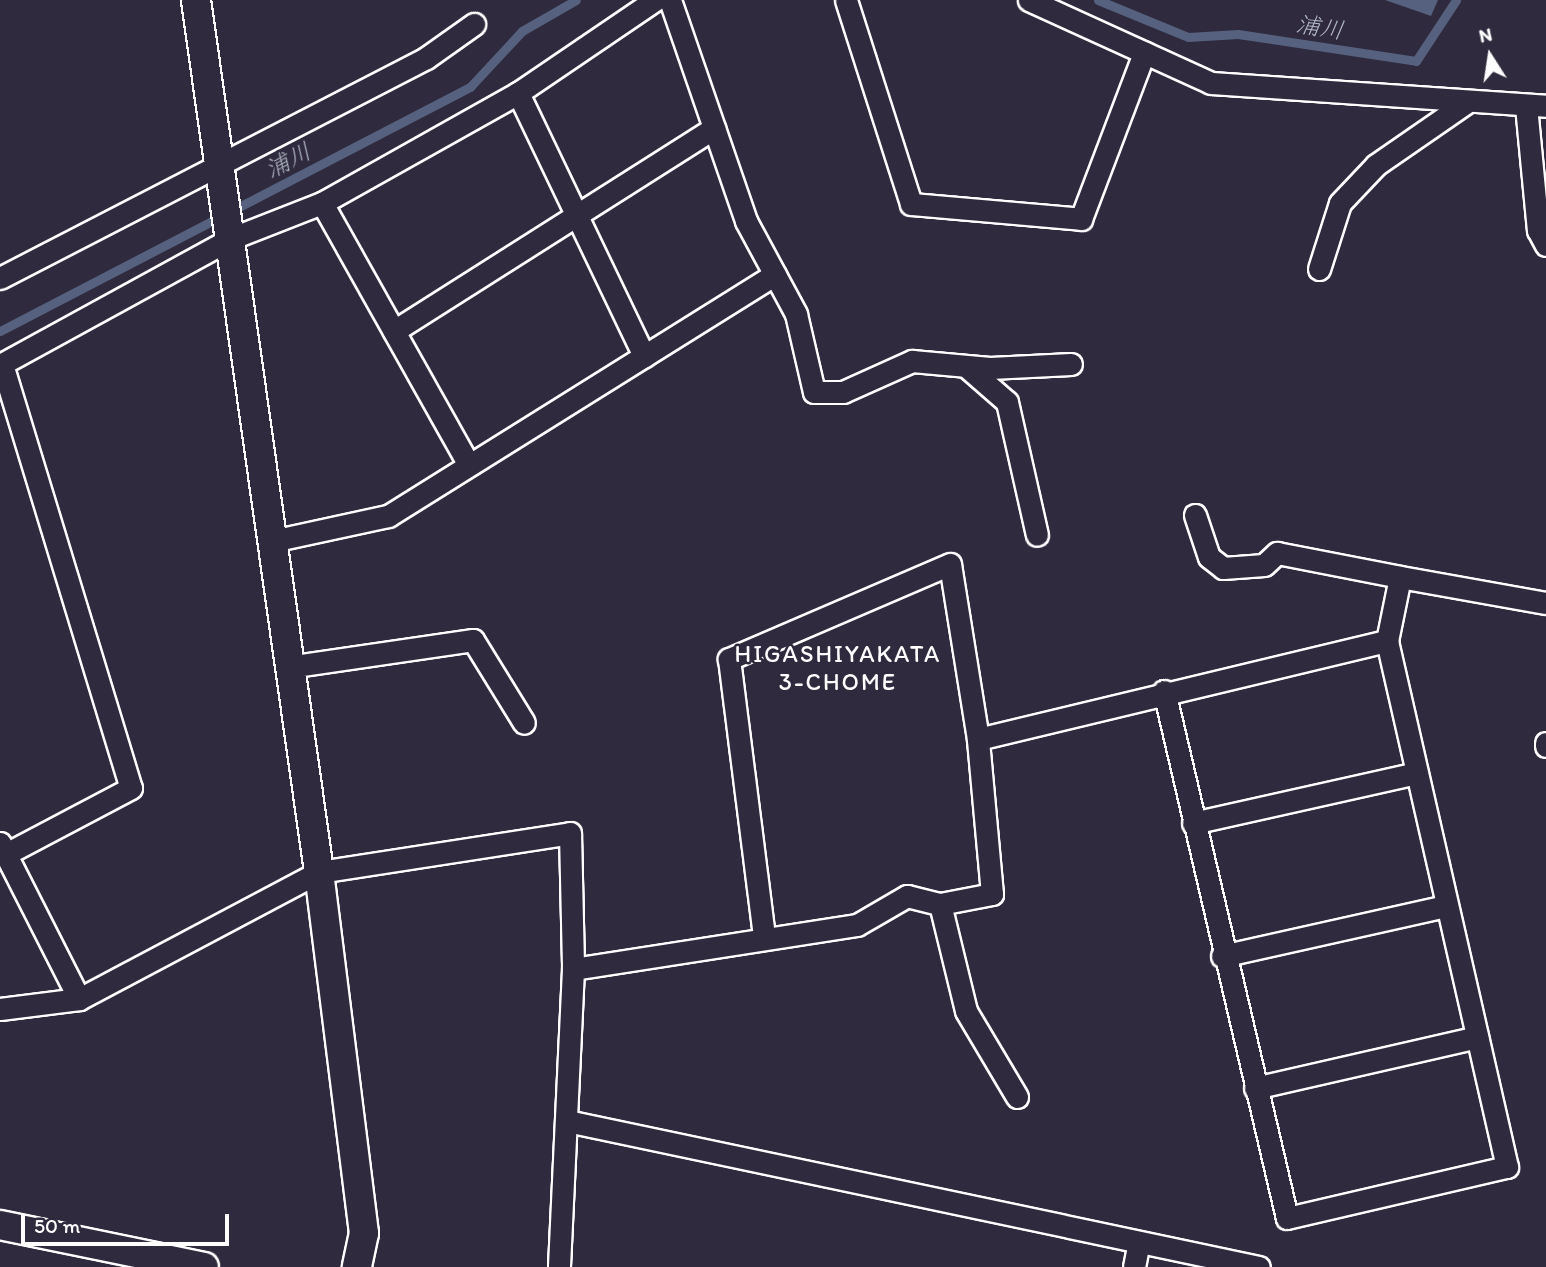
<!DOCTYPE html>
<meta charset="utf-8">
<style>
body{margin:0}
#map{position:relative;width:1546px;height:1267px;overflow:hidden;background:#2f2a3d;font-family:Itim,"Klee One",sans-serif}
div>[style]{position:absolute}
.water>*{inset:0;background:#55617e}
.stream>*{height:9px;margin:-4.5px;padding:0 4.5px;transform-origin:4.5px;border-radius:4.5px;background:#55617e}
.roads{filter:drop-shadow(2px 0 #fff) drop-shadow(-2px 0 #fff) drop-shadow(0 2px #fff) drop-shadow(0 -2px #fff)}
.minor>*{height:21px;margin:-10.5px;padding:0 10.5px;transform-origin:10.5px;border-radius:10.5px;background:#2f2a3d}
.tertiary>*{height:28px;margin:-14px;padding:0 14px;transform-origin:14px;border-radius:14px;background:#2f2a3d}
span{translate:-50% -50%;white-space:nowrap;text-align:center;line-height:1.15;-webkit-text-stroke:5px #2f2a3d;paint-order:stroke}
.water-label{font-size:24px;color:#b2b8c5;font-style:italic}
.neighbourhood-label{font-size:24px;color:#fff;letter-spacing:2px}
.north{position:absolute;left:1455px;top:21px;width:70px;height:70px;-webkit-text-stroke:5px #2f2a3d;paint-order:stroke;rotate:348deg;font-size:19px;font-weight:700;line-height:28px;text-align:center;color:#fff}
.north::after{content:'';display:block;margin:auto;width:24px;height:32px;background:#fff;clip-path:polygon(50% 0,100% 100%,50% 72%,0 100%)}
.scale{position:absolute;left:21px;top:1214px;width:208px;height:32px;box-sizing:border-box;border:4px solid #fff;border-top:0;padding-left:9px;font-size:21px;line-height:24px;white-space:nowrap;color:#fff;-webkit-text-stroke:5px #2f2a3d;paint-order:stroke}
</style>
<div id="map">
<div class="water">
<div style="clip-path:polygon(1385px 0,1438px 0,1431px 16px)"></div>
</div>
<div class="stream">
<div style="left:1098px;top:0;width:97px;rotate:22.3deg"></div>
<div style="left:1188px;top:37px;width:50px;rotate:-3.4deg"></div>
<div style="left:1238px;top:34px;width:180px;rotate:8.6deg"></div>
<div style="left:1416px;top:61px;width:73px;rotate:-56.7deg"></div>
<div style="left:0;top:331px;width:530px;rotate:-27.44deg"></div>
<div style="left:470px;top:87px;width:76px;rotate:-47.1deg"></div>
<div style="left:522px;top:31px;width:62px;rotate:-29.9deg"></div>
</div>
<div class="roads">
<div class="minor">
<div style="left:670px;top:0;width:234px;rotate:71deg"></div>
<div style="left:746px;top:221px;width:106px;rotate:61.7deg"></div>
<div style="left:796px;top:314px;width:80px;rotate:77deg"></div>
<div style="left:814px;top:392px;width:29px"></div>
<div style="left:843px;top:392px;width:76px;rotate:-24.2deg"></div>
<div style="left:912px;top:361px;width:78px;rotate:5.1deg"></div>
<div style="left:990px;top:368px;width:81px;rotate:-2.8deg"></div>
<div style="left:846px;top:0;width:214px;rotate:72.3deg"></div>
<div style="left:911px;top:204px;width:171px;rotate:5deg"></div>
<div style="left:1081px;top:219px;width:178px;rotate:-69.2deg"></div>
<div style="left:1029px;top:0;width:200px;rotate:24.5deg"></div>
<div style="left:1211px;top:83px;width:336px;rotate:3.9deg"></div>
<div style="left:518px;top:93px;width:292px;rotate:64.4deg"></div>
<div style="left:1526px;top:106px;width:125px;rotate:84.5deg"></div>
<div style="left:1538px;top:230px;width:17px;rotate:62deg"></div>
<div style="left:322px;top:203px;width:300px;rotate:60.7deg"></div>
<div style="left:1319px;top:269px;width:69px;rotate:-72.3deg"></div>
<div style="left:1340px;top:203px;width:52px;rotate:-46.5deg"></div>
<div style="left:1376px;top:165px;width:111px;rotate:-34.7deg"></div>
<div style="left:0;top:278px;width:479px;rotate:-27.3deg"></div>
<div style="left:426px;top:58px;width:59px;rotate:-35.3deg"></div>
<div style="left:394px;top:331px;width:379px;rotate:-32.4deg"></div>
<div style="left:2px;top:364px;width:443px;rotate:73.1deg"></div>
<div style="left:131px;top:788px;width:141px;rotate:152.2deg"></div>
<div style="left:0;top:365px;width:262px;rotate:-28.7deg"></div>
<div style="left:230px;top:239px;width:99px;rotate:-21.4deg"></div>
<div style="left:322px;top:203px;width:225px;rotate:-29.3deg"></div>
<div style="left:518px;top:93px;width:166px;rotate:-34.2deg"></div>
<div style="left:967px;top:367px;width:53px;rotate:41.2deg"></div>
<div style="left:1007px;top:402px;width:136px;rotate:77.3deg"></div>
<div style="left:1195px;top:515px;width:44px;rotate:71.6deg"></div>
<div style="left:1209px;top:557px;width:18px;rotate:38deg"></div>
<div style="left:1223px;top:568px;width:41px;rotate:-4.2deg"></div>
<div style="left:1264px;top:565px;width:18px;rotate:-43deg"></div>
<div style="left:1277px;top:553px;width:125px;rotate:11deg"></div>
<div style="left:272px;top:541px;width:119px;rotate:-12.2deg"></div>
<div style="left:388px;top:516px;width:456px;rotate:-32deg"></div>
<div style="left:288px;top:667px;width:187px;rotate:-8.3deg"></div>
<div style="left:473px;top:640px;width:97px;rotate:58.4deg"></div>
<div style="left:1164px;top:691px;width:541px;rotate:76.86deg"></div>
<div style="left:1287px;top:1218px;width:226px;rotate:-13.1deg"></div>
<div style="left:1507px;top:1167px;width:540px;rotate:-102.85deg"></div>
<div style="left:1387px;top:641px;width:65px;rotate:-78.5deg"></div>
<div style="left:1400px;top:577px;width:148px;rotate:10.1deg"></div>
<div style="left:978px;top:739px;width:421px;rotate:-13.5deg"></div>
<div style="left:1546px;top:743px;width:3px;rotate:90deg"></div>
<div style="left:1193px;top:823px;width:229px;rotate:-12.6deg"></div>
<div style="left:0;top:843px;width:175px;rotate:63.1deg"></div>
<div style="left:940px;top:904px;width:110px;rotate:76.3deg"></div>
<div style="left:966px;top:1011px;width:100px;rotate:59.3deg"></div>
<div style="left:1222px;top:956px;width:229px;rotate:-12.6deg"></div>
<div style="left:573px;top:969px;width:287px;rotate:-8.8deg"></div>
<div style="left:857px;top:925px;width:58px;rotate:-30.1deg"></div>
<div style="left:907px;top:896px;width:34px;rotate:14deg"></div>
<div style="left:940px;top:904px;width:53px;rotate:-10.9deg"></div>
<div style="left:992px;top:894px;width:156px;rotate:-95.2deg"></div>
<div style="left:978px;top:739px;width:177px;rotate:-99.1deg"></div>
<div style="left:950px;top:564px;width:241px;rotate:156.7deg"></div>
<div style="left:729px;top:659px;width:281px;rotate:82.8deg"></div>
<div style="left:0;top:1009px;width:80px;rotate:-7.2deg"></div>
<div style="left:79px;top:999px;width:272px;rotate:-27.9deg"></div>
<div style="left:319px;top:872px;width:254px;rotate:-8.8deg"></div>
<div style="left:570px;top:833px;width:136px;rotate:88.7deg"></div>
<div style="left:573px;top:969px;width:298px;rotate:92.7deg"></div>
<div style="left:1255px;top:1088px;width:228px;rotate:-12.9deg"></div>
<div style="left:567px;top:1121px;width:707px;rotate:11.91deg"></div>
<div style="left:1134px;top:1267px;width:25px;rotate:-79deg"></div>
</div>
<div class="tertiary">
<div style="left:196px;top:0;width:881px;rotate:81.97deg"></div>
<div style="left:319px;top:872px;width:364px;rotate:82.9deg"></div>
<div style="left:364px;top:1233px;width:35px;rotate:102deg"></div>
<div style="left:0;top:1225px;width:208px;rotate:11.6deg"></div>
</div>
</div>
<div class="water-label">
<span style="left:1320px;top:27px;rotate:9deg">浦川</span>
<span style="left:288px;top:160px;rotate:-27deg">浦川</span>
</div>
<div class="neighbourhood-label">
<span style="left:838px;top:668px">HIGASHIYAKATA<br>3-CHOME</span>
</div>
<div class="north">N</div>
<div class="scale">50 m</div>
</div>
